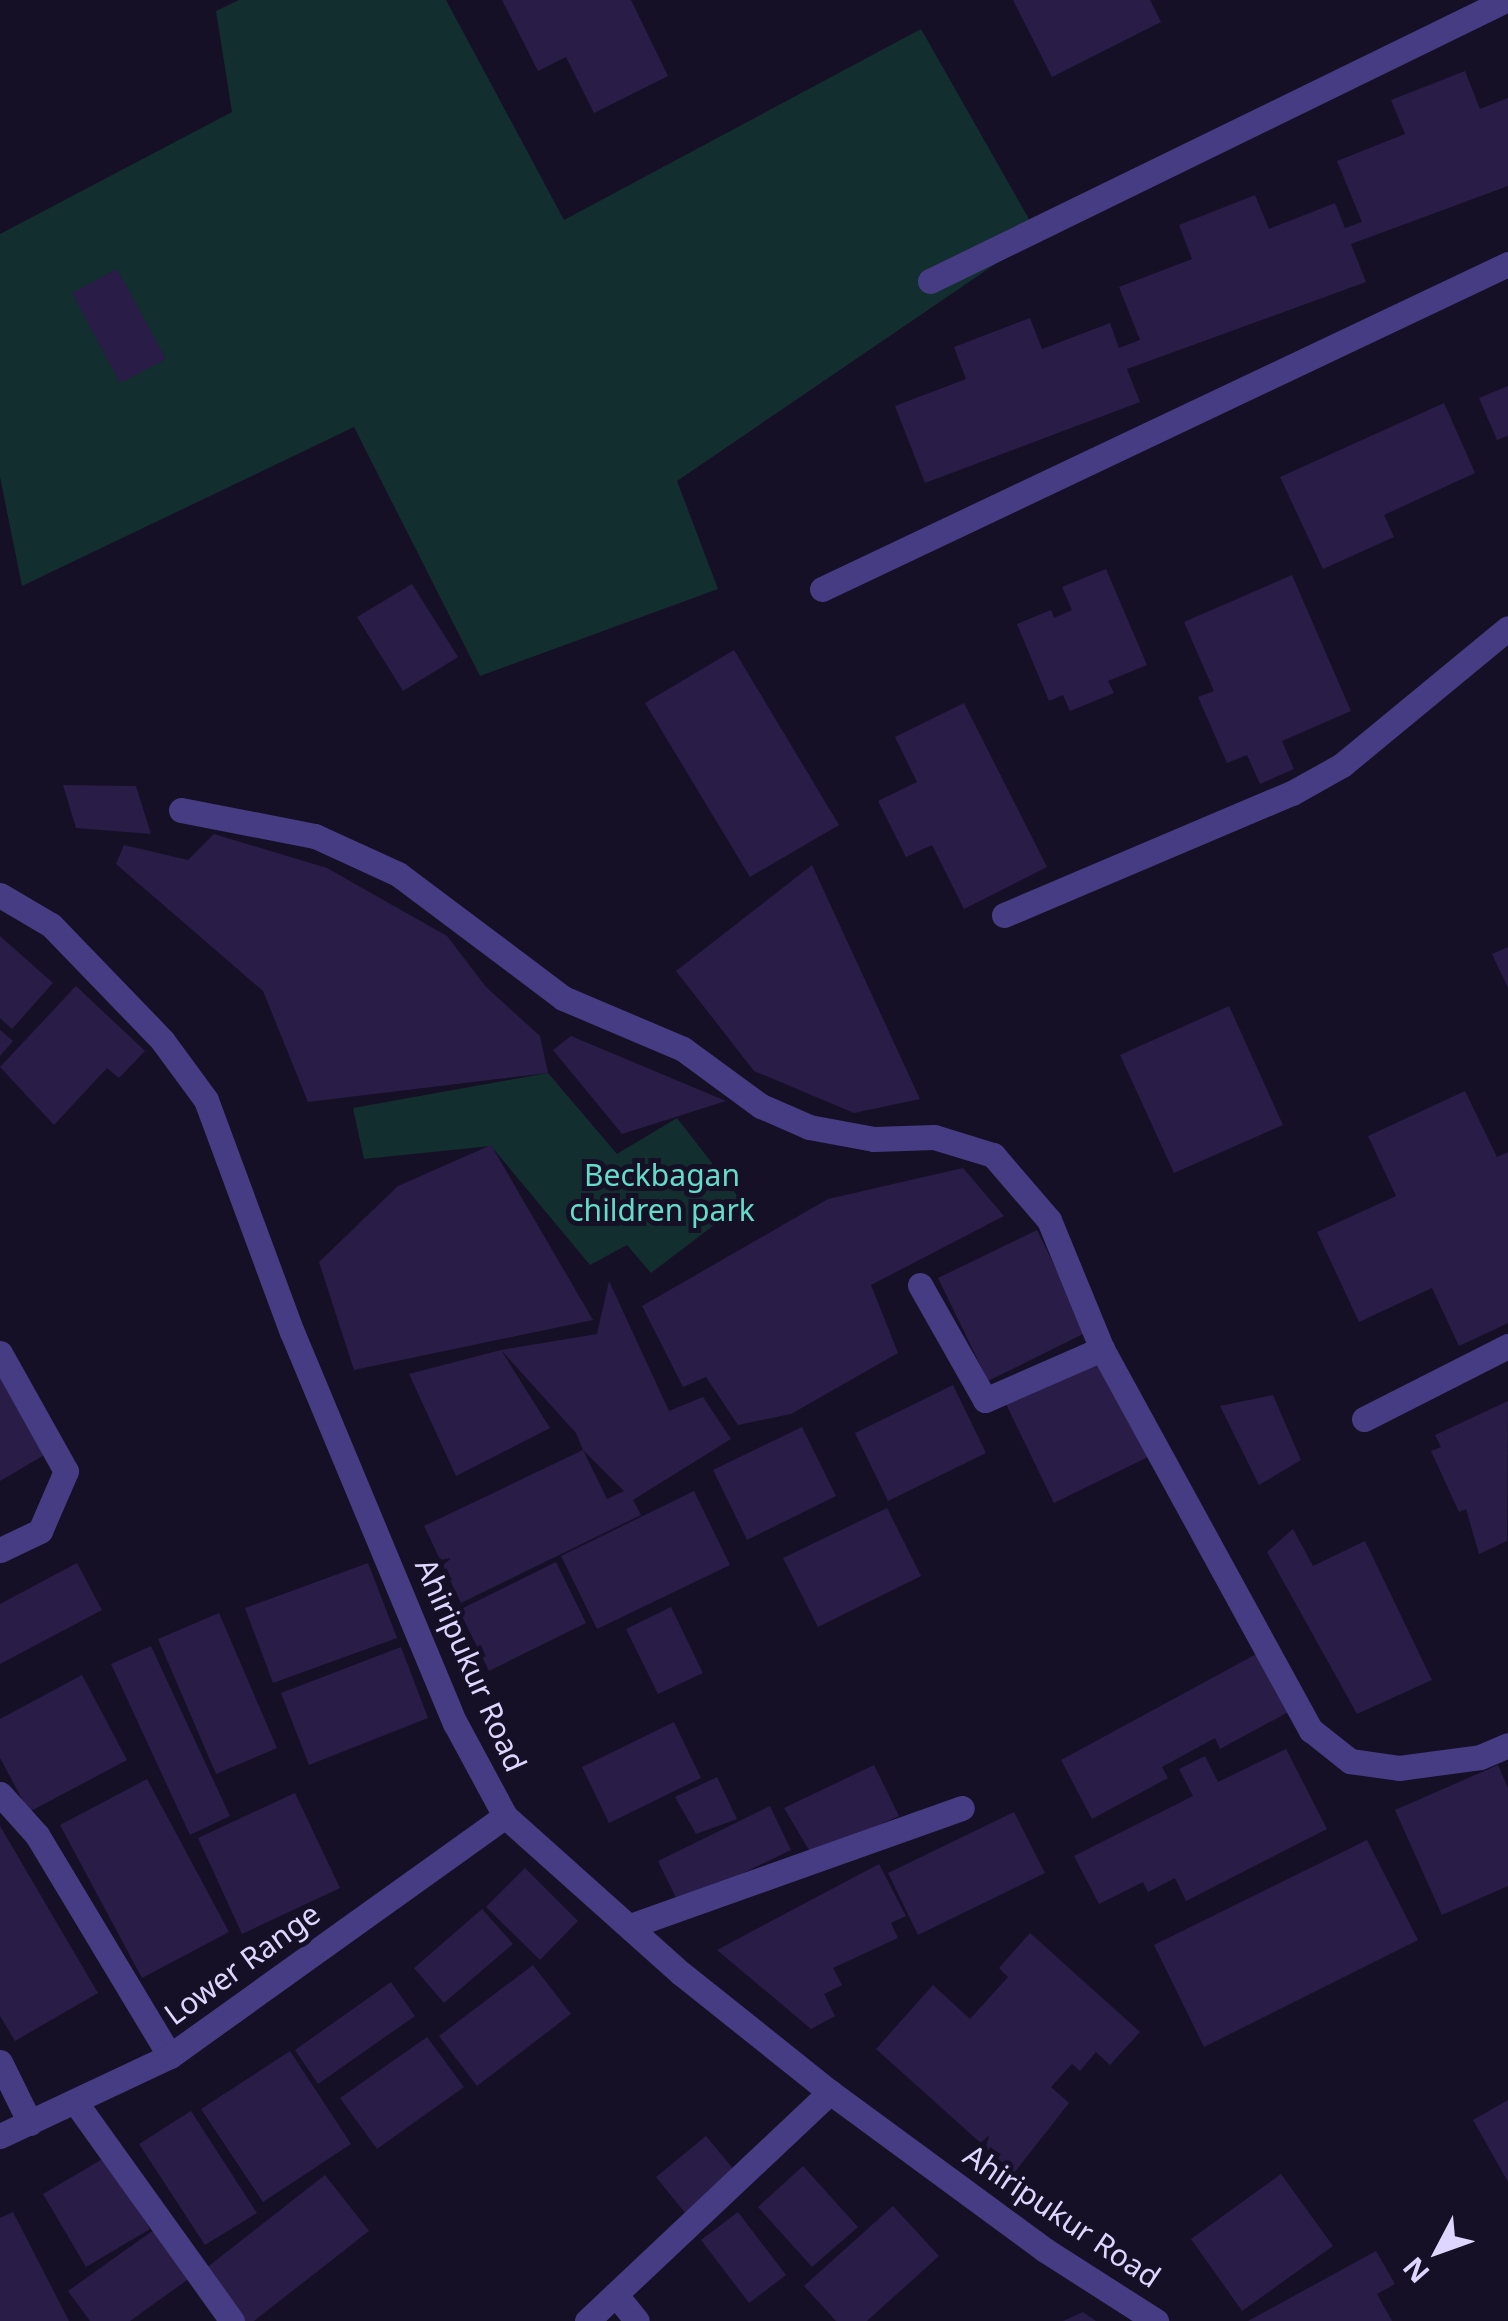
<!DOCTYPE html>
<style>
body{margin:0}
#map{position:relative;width:1508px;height:2321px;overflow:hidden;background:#161026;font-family:"Noto Sans",sans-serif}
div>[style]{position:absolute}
.green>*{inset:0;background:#132e2f}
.building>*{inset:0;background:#291c46}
.minor>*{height:25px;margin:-12.5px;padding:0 12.5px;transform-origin:12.5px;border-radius:12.5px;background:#463c83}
span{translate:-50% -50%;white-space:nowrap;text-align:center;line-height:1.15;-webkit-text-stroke:10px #161026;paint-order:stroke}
.park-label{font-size:30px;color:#63dcc9}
.street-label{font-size:30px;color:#ded6fe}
.north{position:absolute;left:1388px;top:2201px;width:100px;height:100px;-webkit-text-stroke:8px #161026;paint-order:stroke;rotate:229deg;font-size:28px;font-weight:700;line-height:40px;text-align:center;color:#ded6fe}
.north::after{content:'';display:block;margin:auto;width:35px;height:45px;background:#ded6fe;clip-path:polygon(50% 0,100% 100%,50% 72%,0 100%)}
</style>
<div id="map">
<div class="green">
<div style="clip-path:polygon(239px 0,446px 0,564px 220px,921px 29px,1038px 235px,677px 481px,718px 589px,480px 676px,354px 427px,22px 586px,0 477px,0 234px,232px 112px,216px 11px)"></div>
<div style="clip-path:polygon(548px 1073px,617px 1154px,677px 1118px,743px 1203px,651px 1273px,627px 1245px,590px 1265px,491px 1146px,364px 1159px,353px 1108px)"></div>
</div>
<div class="building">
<div style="clip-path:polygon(502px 0,631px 0,668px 76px,594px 113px,566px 57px,538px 71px)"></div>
<div style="clip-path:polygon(1013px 0,1150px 0,1161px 22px,1052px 77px)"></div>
<div style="clip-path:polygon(1465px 71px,1480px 109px,1508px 98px,1508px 186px,1351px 244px,1366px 282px,1127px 369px,1140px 402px,925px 483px,895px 406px,966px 379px,954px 347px,1030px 318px,1042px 349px,1110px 323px,1119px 348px,1140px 340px,1119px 287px,1192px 259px,1179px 225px,1255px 195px,1269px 229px,1335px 203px,1345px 228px,1362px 222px,1337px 161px,1405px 134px,1391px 100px)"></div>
<div style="clip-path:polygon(117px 269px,166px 359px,120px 383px,72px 293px)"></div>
<div style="clip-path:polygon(1508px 386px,1508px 436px,1497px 440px,1479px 398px)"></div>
<div style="clip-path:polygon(1444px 403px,1475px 473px,1384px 515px,1394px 537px,1323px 569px,1280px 477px)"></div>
<div style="clip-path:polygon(1106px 569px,1147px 665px,1108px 681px,1114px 693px,1070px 711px,1063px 695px,1049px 701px,1017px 624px,1051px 610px,1054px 618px,1072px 610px,1062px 587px)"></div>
<div style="clip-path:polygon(1292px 575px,1351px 711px,1282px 741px,1294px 769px,1260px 784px,1247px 755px,1227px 763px,1198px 697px,1214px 691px,1184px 622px)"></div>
<div style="clip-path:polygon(412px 584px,458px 657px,403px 691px,357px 617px)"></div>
<div style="clip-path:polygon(734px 650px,839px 825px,750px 877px,645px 703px)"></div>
<div style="clip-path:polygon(964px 703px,1047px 867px,964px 909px,932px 845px,906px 857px,878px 801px,917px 782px,895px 737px)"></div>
<div style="clip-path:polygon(63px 785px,136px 786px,151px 834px,76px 828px)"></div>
<div style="clip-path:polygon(214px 834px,327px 868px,447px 936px,486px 987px,540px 1036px,548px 1073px,308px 1102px,263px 991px,116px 864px,124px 845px,188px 860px)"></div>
<div style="clip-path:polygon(812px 865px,920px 1099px,854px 1113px,754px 1071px,676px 971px)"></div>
<div style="clip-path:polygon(0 936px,53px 983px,12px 1029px,0 1018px)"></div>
<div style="clip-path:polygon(1508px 947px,1508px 988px,1492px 954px)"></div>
<div style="clip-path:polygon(76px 986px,145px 1051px,119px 1078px,107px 1068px,54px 1125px,0 1067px)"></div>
<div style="clip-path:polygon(1229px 1006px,1283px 1125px,1174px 1173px,1120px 1055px)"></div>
<div style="clip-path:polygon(0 1030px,13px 1041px,0 1056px)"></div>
<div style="clip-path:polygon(571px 1036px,726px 1101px,622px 1134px,553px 1050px)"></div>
<div style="clip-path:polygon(1465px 1091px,1497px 1157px,1508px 1152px,1508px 1323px,1459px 1346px,1432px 1288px,1359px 1322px,1317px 1232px,1396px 1196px,1368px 1136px)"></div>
<div style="clip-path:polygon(491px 1145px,593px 1320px,354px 1370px,319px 1262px,398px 1186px)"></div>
<div style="clip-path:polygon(963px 1168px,1004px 1216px,871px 1285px,898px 1353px,791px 1414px,738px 1425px,706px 1377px,683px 1387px,642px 1306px,828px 1199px)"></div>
<div style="clip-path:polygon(1037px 1230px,1087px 1332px,988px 1381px,938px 1278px)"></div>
<div style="clip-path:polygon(evenodd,609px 1281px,669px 1411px,703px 1397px,731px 1439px,633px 1500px,641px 1515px,461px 1603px,424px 1526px,583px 1450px,576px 1433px,501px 1350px,550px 1428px,456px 1476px,409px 1374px,501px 1350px,597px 1334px,609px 1281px,583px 1450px,624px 1491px,607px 1499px,583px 1450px)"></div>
<div style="clip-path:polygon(1101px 1355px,1150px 1456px,1054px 1503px,1005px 1402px)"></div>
<div style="clip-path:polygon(0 1376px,46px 1454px,0 1481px)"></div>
<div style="clip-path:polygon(953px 1385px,986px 1453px,888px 1501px,855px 1433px)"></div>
<div style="clip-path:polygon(1273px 1395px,1301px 1460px,1259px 1485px,1220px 1406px)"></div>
<div style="clip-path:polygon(1508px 1401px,1507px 1541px,1479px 1554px,1466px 1509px,1459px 1512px,1431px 1451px,1441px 1447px,1435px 1435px)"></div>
<div style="clip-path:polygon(802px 1427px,836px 1496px,747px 1540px,713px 1470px)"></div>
<div style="clip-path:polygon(694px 1491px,730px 1565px,597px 1629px,561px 1556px)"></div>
<div style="clip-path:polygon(887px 1508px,921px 1576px,818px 1627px,783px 1558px)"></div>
<div style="clip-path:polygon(1293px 1529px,1313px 1566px,1365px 1541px,1432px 1680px,1357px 1714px,1267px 1552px)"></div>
<div style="clip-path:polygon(556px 1562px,586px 1623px,489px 1671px,459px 1610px)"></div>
<div style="clip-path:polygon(77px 1563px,102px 1610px,0 1664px,0 1604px)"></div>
<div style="clip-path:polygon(368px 1563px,397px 1638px,273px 1683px,245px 1608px)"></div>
<div style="clip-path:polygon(671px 1607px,703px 1673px,658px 1694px,626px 1629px)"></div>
<div style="clip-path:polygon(219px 1613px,277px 1748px,216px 1774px,158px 1639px)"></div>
<div style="clip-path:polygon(151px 1646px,230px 1816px,190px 1835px,111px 1664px)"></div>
<div style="clip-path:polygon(401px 1647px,428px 1718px,309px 1765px,281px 1693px)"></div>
<div style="clip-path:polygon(1260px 1652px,1292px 1710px,1220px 1749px,1215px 1738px,1162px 1767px,1168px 1778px,1092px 1819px,1061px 1760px)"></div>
<div style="clip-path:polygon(82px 1675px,127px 1760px,29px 1812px,0 1758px,0 1719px)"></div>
<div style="clip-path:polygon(674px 1722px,701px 1778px,609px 1823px,582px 1767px)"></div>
<div style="clip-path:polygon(1286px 1749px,1327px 1829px,1186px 1901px,1175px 1878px,1148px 1892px,1143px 1882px,1099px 1904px,1074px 1856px,1193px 1796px,1179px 1769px,1205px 1756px,1218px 1782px)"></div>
<div style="clip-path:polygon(874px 1765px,899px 1816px,812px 1855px,784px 1808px)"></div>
<div style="clip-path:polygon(1498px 1765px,1508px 1788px,1508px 1886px,1442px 1915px,1395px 1810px)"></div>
<div style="clip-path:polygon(717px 1777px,737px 1819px,696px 1834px,675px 1797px)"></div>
<div style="clip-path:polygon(147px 1779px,229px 1932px,142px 1978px,60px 1825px)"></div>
<div style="clip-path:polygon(295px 1793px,340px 1888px,242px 1934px,198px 1838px)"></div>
<div style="clip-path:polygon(770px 1806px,791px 1850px,679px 1904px,658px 1861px)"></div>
<div style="clip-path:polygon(1014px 1812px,1045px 1873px,918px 1935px,888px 1873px)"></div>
<div style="clip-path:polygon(0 1826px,98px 1993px,15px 2041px,0 2016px)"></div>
<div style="clip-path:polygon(1367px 1840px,1418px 1940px,1204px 2047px,1154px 1945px)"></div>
<div style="clip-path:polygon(879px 1864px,906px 1916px,891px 1923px,898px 1938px,833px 1968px,842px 1985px,824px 1994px,835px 2016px,811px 2029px,717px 1950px)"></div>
<div style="clip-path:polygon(525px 1868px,578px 1921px,540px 1960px,486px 1907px)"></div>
<div style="clip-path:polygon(482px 1909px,513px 1944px,444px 2003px,414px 1968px)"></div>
<div style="clip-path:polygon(1030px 1933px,1140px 2032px,1110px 2065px,1096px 2052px,1080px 2071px,1072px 2064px,1051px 2087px,1069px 2103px,1014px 2173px,876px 2049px,933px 1985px,970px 2019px,1008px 1977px,999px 1968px)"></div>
<div style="clip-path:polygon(533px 1965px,571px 2014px,477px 2086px,439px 2036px)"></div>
<div style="clip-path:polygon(391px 1982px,415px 2016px,318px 2084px,295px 2050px)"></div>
<div style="clip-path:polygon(427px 2037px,464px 2087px,377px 2149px,340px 2098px)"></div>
<div style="clip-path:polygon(290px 2051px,351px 2144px,263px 2202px,201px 2109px)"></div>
<div style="clip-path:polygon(1508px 2100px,1508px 2182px,1473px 2120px)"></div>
<div style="clip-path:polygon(191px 2111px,257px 2213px,205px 2245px,139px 2144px)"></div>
<div style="clip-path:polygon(706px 2136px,740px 2177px,690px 2219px,656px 2177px)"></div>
<div style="clip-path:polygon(106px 2157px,150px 2229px,86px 2267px,43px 2194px)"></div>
<div style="clip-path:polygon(803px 2166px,858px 2227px,812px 2267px,758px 2207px)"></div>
<div style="clip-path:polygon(1281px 2174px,1333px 2246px,1242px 2311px,1191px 2239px)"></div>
<div style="clip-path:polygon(325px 2175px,369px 2231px,254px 2321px,239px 2321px,201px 2272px)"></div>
<div style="clip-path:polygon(893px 2206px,939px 2256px,867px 2321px,836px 2321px,804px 2286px)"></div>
<div style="clip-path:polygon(13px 2212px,69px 2321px,0 2321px,0 2218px)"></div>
<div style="clip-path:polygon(738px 2212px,786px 2275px,749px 2303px,701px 2240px)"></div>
<div style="clip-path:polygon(155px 2229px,190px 2278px,130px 2321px,90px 2321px,68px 2291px)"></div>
<div style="clip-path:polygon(1376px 2251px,1395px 2284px,1377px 2294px,1392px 2321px,1248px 2321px)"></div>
<div style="clip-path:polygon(1083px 2312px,1096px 2321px,1063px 2321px)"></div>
</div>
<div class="minor">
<div style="left:930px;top:281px;width:641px;rotate:-26.01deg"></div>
<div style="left:822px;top:589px;width:759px;rotate:-25.35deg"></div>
<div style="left:181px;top:810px;width:136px;rotate:11deg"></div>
<div style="left:315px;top:836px;width:91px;rotate:24.6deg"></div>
<div style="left:398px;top:874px;width:206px;rotate:36.9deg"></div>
<div style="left:563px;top:998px;width:130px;rotate:23deg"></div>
<div style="left:683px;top:1049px;width:97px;rotate:36.2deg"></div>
<div style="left:761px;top:1106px;width:52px;rotate:23.6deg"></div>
<div style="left:809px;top:1127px;width:66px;rotate:10.5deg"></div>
<div style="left:874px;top:1139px;width:60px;rotate:-1.9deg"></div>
<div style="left:934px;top:1137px;width:62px;rotate:17deg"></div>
<div style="left:993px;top:1155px;width:86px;rotate:49.3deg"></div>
<div style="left:1049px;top:1220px;width:139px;rotate:67.7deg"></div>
<div style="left:1102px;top:1349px;width:435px;rotate:61.3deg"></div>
<div style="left:1311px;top:1730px;width:50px;rotate:38.5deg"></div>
<div style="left:1350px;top:1761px;width:49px;rotate:8.1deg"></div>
<div style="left:1399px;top:1768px;width:82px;rotate:-7.7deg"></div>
<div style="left:1480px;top:1757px;width:30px;rotate:-23deg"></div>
<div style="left:0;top:895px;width:59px;rotate:30.5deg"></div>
<div style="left:51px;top:925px;width:160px;rotate:46deg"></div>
<div style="left:162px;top:1040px;width:74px;rotate:53.7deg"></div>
<div style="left:206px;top:1100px;width:247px;rotate:69.7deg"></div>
<div style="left:292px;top:1332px;width:424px;rotate:67.4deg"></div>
<div style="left:455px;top:1723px;width:106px;rotate:61.7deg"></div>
<div style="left:505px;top:1816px;width:237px;rotate:41.8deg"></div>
<div style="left:682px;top:1974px;width:189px;rotate:38.6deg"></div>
<div style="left:830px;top:2092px;width:267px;rotate:36.3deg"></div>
<div style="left:1045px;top:2250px;width:132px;rotate:32.6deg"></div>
<div style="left:1004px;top:915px;width:313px;rotate:-23deg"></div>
<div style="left:1292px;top:793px;width:57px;rotate:-29.2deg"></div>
<div style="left:1342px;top:765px;width:215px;rotate:-39.5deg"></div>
<div style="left:920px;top:1285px;width:132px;rotate:60.5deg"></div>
<div style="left:985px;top:1400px;width:128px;rotate:-23.6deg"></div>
<div style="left:0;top:1353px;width:135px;rotate:60.8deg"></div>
<div style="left:66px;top:1471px;width:65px;rotate:113.4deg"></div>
<div style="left:40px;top:1531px;width:44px;rotate:154.6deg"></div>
<div style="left:1364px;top:1419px;width:161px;rotate:-26.9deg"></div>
<div style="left:0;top:1794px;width:55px;rotate:47.9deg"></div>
<div style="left:37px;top:1835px;width:258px;rotate:59deg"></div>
<div style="left:633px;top:1925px;width:349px;rotate:-19.6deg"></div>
<div style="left:0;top:2062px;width:68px;rotate:63.8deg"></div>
<div style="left:76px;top:2103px;width:268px;rotate:54.4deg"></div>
<div style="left:0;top:2136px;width:188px;rotate:-25.2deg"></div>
<div style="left:170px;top:2056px;width:412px;rotate:-35.6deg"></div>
<div style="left:616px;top:2295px;width:33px;rotate:51deg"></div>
<div style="left:587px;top:2321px;width:334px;rotate:-43.3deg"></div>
</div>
<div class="park-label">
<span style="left:662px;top:1192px">Beckbagan<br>children park</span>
</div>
<div class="street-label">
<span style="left:471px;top:1665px;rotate:66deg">Ahiripukur Road</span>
<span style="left:242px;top:1964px;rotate:-36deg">Lower Range</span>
<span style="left:1062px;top:2216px;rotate:34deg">Ahiripukur Road</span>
</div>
<div class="north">N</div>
</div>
